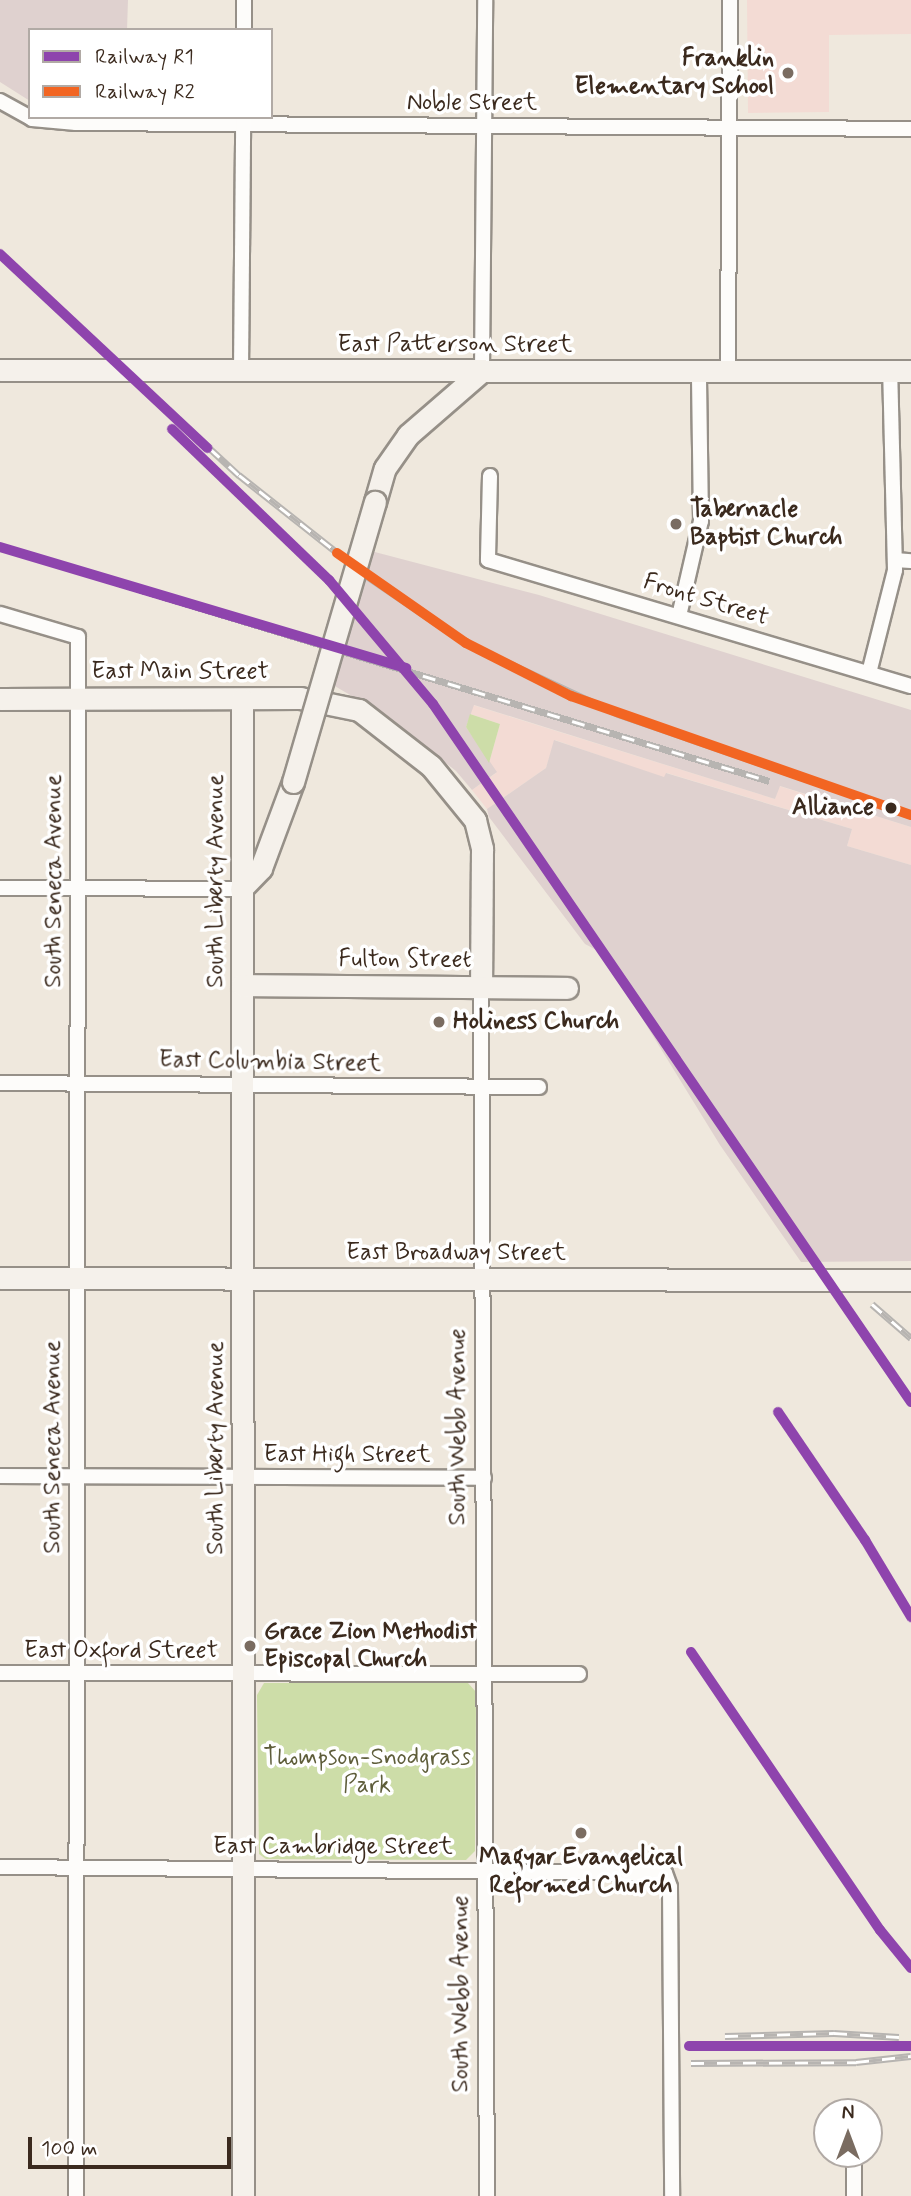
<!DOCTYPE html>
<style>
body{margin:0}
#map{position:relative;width:911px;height:2196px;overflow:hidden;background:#efe8dd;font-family:Mynerve,sans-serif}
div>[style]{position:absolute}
.built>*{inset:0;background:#f3dbd4}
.industrial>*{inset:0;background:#dfd1cf}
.green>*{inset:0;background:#cddda8}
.roads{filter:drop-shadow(2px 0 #969088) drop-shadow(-2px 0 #969088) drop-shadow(0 2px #969088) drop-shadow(0 -2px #969088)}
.street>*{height:14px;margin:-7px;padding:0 7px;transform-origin:7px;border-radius:7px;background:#fdfcfa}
.secondary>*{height:21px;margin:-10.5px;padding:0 10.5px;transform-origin:10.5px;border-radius:10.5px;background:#f5f1eb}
.rail>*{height:7px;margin-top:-3.5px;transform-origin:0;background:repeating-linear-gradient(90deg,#fff 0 13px,#b7b4b1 0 26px);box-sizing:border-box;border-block:2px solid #b7b4b1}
.bridges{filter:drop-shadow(2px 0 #969088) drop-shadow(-2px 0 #969088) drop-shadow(0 2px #969088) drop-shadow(0 -2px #969088)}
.secondary-bridge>*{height:21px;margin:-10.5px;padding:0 10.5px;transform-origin:10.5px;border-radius:10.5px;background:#f5f1eb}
.rail-1>*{height:10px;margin:-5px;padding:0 5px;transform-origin:5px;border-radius:5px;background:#8e44ad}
.rail-2>*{height:10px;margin:-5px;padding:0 5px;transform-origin:5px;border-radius:5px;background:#f26522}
.dots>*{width:19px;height:19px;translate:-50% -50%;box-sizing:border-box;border:4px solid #fff;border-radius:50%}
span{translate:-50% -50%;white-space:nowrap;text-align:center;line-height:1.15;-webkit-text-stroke:7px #fff;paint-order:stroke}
.poi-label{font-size:24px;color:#3b2a1e;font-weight:700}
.right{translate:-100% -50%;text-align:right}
.left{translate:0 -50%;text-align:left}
.street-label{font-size:24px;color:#3b2a1e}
.stop-label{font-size:24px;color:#3b2a1e;font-weight:700}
.park-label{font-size:24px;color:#5e5d3a}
.legend{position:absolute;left:28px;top:28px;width:245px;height:91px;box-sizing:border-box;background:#fff;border:2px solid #b1aaa5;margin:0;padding:9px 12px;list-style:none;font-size:21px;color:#3b2a1e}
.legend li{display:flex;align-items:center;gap:14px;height:35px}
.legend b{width:35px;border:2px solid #b1aaa5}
.north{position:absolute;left:813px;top:2098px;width:70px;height:70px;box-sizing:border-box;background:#fff;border:2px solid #b1aaa5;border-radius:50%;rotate:0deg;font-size:19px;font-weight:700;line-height:28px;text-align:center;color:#3b2a1e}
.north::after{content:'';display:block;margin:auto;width:24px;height:32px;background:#7a6c61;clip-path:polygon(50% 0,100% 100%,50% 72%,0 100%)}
.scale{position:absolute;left:28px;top:2137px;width:203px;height:32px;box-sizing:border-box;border:4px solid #3b2a1e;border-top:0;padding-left:9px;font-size:21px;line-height:24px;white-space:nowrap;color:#3b2a1e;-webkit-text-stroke:5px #fff;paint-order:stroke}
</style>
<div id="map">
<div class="built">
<div style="clip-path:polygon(747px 0,911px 0,911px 34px,829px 35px,829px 112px,748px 113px)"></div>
<div style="clip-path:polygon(473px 705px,775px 799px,779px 786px,911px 827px,911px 865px,847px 846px,852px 829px,667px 773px,664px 778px,555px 740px,546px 768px,487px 809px,472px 790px,496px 773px,489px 763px,500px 724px,470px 714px)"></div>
</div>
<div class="industrial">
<div style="clip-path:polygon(0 0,128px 0,127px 30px,30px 30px,30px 101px,0 82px)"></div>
<div style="clip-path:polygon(371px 551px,539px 595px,911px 710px,911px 827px,780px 786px,775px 799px,474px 705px,466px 727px,497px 772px,472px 790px,456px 771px,386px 716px,333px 685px)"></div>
<div style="clip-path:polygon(554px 740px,664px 777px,666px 773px,852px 829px,847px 846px,911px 865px,911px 1261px,801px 1262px,720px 1145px,602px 953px,585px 944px,489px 817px,487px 809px,546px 768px)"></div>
</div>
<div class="green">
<div style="clip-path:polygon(470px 714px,500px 724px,489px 763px,466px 727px)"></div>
<div style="clip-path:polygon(264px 1683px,468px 1683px,476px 1692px,475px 1851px,466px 1860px,266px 1859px,259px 1854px,257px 1695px)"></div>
</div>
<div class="roads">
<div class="street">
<div style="left:244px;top:30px;width:30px;rotate:-90deg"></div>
<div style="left:0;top:101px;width:37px;rotate:29deg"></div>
<div style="left:32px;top:119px;width:44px;rotate:5.2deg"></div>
<div style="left:76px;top:123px;width:835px;rotate:0.41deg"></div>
<div style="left:241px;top:371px;width:254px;rotate:-89.5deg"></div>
<div style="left:482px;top:371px;width:371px;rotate:-89.5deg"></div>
<div style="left:728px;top:371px;width:371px;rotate:-89.7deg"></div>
<div style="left:490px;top:476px;width:84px;rotate:91.4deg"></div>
<div style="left:488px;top:560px;width:441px;rotate:16.6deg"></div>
<div style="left:895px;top:560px;width:16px;rotate:4deg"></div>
<div style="left:0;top:614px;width:81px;rotate:16.4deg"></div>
<div style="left:78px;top:637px;width:1559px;rotate:90.07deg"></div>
<div style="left:679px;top:616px;width:98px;rotate:-77deg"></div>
<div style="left:701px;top:521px;width:150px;rotate:-90.8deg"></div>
<div style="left:869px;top:673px;width:106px;rotate:-75.8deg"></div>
<div style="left:895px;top:570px;width:199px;rotate:-91.4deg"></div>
<div style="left:0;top:888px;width:241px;rotate:0.2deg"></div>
<div style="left:481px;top:987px;width:1209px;rotate:89.72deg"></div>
<div style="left:0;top:1083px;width:539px;rotate:0.43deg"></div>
<div style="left:0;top:1476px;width:484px;rotate:0.2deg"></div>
<div style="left:0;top:1673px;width:579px;rotate:0.1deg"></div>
<div style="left:0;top:1867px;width:665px;rotate:0.52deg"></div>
<div style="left:665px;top:1873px;width:15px;rotate:70deg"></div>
<div style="left:670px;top:1887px;width:309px;rotate:89.6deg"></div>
<div style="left:854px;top:2154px;width:42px;rotate:90deg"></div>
</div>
<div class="secondary">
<div style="left:0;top:370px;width:911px;rotate:0.06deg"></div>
<div style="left:375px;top:502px;width:35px;rotate:-74deg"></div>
<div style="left:385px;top:468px;width:40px;rotate:-55.1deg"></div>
<div style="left:408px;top:435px;width:98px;rotate:-40.9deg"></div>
<div style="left:0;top:699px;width:300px;rotate:-0.2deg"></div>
<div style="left:300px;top:698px;width:60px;rotate:11.5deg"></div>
<div style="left:359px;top:710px;width:91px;rotate:37.9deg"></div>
<div style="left:431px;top:766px;width:70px;rotate:50.8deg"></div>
<div style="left:475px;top:820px;width:30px;rotate:76deg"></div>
<div style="left:482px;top:849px;width:138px;rotate:90.4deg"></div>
<div style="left:242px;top:699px;width:1497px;rotate:89.96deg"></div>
<div style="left:241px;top:889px;width:29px;rotate:-46deg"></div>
<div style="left:261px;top:868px;width:92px;rotate:-69.6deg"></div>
<div style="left:242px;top:985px;width:325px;rotate:0.5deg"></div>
<div style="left:0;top:1278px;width:911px;rotate:0.13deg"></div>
</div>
</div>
<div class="rail">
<div style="left:0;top:254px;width:326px;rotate:42.8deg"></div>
<div style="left:239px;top:475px;width:163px;rotate:38.3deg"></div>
<div style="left:367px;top:576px;width:120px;rotate:34.1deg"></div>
<div style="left:466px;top:643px;width:168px;rotate:25deg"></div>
<div style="left:618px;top:714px;width:310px;rotate:19deg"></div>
<div style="left:172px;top:429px;width:218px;rotate:43.9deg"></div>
<div style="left:329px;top:580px;width:162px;rotate:50deg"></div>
<div style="left:433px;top:704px;width:846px;rotate:55.6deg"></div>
<div style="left:0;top:547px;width:804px;rotate:16.92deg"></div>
<div style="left:872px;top:1304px;width:52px;rotate:41.1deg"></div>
<div style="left:778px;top:1412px;width:155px;rotate:55.8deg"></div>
<div style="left:865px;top:1540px;width:90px;rotate:59.1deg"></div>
<div style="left:691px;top:1652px;width:336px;rotate:55.8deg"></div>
<div style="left:880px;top:1930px;width:49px;rotate:50.8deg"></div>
<div style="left:725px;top:2036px;width:109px;rotate:-1.6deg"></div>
<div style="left:834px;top:2033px;width:65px;rotate:3.5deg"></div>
<div style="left:689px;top:2046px;width:222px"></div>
<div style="left:691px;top:2063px;width:165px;rotate:-0.3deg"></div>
<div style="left:856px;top:2062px;width:55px;rotate:-6.2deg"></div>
</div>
<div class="bridges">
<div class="secondary-bridge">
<div style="left:293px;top:782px;width:292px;rotate:-73.7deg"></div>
</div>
</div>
<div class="rail-1">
<div style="left:0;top:254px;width:284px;rotate:43.1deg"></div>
<div style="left:172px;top:429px;width:218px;rotate:43.9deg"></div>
<div style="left:329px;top:580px;width:162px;rotate:50deg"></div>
<div style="left:433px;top:704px;width:846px;rotate:55.6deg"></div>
<div style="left:0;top:547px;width:424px;rotate:16.6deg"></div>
<div style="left:778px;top:1412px;width:155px;rotate:55.8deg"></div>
<div style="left:865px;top:1540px;width:90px;rotate:59.1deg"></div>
<div style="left:691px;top:1652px;width:336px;rotate:55.8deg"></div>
<div style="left:880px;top:1930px;width:49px;rotate:50.8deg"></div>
<div style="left:689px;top:2046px;width:222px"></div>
</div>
<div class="rail-2">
<div style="left:337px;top:553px;width:157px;rotate:34.9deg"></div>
<div style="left:466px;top:643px;width:118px;rotate:26.8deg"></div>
<div style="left:571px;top:696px;width:360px;rotate:19.3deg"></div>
</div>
<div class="dots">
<div style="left:788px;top:73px;background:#7a6c61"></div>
<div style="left:676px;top:524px;background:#7a6c61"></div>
<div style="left:891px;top:808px;background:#3b2a1e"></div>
<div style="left:439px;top:1022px;background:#7a6c61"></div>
<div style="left:250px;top:1646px;background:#7a6c61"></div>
<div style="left:581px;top:1833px;background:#7a6c61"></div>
</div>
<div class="poi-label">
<span class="right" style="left:774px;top:73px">Franklin<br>Elementary School</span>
<span class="left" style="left:690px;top:524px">Tabernacle<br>Baptist Church</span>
<span class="left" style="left:453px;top:1022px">Holiness Church</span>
<span class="left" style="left:264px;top:1646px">Grace Zion Methodist<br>Episcopal Church</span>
<span style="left:581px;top:1872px">Magyar Evangelical<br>Reformed Church</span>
</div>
<div class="street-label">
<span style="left:472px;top:103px">Noble Street</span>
<span style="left:455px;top:345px">East Patterson Street</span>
<span style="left:706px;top:600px;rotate:17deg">Front Street</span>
<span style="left:180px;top:672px">East Main Street</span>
<span style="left:54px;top:881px;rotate:-90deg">South Seneca Avenue</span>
<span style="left:216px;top:881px;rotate:-90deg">South Liberty Avenue</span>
<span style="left:405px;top:960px">Fulton Street</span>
<span style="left:270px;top:1062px;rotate:1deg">East Columbia Street</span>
<span style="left:456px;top:1253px">East Broadway Street</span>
<span style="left:458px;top:1427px;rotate:-90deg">South Webb Avenue</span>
<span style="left:53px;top:1447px;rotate:-90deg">South Seneca Avenue</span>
<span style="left:216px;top:1448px;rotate:-90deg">South Liberty Avenue</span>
<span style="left:347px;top:1455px">East High Street</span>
<span style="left:121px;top:1651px">East Oxford Street</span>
<span style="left:333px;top:1847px">East Cambridge Street</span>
<span style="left:461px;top:1994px;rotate:-90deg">South Webb Avenue</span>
</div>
<div class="stop-label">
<span class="right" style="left:874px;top:808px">Alliance</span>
</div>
<div class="park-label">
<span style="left:367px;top:1772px">Thompson-Snodgrass<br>Park</span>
</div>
<ul class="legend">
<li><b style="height:9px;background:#8e44ad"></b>Railway R1</li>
<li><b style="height:9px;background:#f26522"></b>Railway R2</li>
</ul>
<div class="north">N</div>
<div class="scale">100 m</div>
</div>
